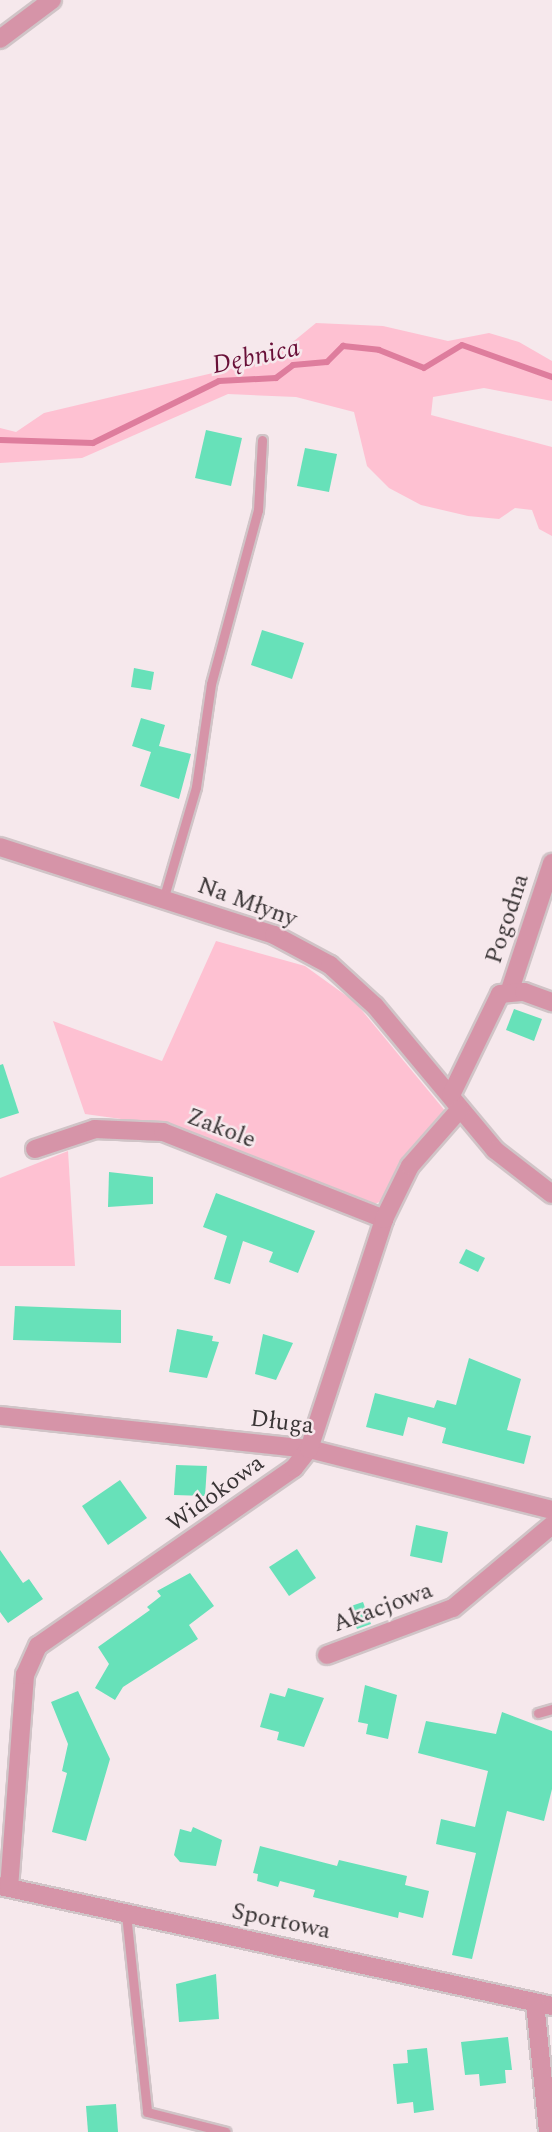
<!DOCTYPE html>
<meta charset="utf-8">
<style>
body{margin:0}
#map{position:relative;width:552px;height:2132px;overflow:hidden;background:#f6e8ec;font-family:Spectral,serif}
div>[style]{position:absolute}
.green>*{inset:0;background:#fec1d2}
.stream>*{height:6px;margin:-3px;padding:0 3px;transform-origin:3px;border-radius:3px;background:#de7d9d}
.building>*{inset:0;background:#67e1b9}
.roads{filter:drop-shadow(2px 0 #d0c4c7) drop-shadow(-2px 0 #d0c4c7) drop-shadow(0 2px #d0c4c7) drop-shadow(0 -2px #d0c4c7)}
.lane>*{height:9px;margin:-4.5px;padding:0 4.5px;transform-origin:4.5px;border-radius:4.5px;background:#d694a8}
.street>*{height:18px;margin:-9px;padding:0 9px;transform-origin:9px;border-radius:9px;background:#d694a8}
span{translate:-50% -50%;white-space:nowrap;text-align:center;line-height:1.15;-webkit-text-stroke:5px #f6e8ec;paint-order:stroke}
.street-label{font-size:24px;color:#393435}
.water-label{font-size:26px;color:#680f37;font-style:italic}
</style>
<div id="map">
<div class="green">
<div style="clip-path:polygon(316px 323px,383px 326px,448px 341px,489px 333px,519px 342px,552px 361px,552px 401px,484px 388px,433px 397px,431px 415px,552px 447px,552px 536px,539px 529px,532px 510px,515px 508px,499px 519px,468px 516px,421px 505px,389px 488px,367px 466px,354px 412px,296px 397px,228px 394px,82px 458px,0 463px,0 428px,16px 432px,44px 413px,272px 359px)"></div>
<div style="clip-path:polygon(216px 941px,305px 966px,355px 1002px,446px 1112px,388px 1199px,366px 1207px,150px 1123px,85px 1114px,53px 1021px,162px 1061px)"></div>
<div style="clip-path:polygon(68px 1151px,75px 1266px,0 1266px,0 1178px)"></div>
</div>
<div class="stream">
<div style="left:0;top:440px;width:93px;rotate:1.8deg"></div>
<div style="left:93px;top:443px;width:140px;rotate:-26.2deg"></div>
<div style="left:219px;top:381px;width:57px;rotate:-3deg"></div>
<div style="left:276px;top:378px;width:21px;rotate:-37deg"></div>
<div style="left:293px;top:365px;width:34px;rotate:-5deg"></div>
<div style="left:327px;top:362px;width:23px;rotate:-45deg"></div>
<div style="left:343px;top:346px;width:36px;rotate:6deg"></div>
<div style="left:379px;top:350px;width:48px;rotate:21.8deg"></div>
<div style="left:424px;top:368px;width:44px;rotate:-31.2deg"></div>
<div style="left:462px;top:345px;width:96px;rotate:19.6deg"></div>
</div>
<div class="building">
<div style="clip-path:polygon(206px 430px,242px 438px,231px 486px,195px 478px)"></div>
<div style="clip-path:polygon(305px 448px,337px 454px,329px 492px,297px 486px)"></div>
<div style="clip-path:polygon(262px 630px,304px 643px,292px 679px,251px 665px)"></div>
<div style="clip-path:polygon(134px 668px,154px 672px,151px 690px,131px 687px)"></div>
<div style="clip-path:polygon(141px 718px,165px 725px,159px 746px,191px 754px,179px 799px,140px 786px,151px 752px,132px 746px)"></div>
<div style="clip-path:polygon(514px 1009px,542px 1019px,534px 1041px,506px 1030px)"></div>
<div style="clip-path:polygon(3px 1064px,19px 1113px,0 1119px,0 1065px)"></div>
<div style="clip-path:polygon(109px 1172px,153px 1177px,153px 1204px,108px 1207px)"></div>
<div style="clip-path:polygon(216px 1193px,315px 1231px,298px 1273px,269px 1262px,273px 1252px,243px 1241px,230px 1284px,214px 1279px,227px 1236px,203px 1227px)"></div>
<div style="clip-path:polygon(466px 1249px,485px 1258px,478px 1272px,459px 1263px)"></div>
<div style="clip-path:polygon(15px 1306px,121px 1310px,121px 1343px,13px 1340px)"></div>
<div style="clip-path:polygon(177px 1329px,213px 1336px,212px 1341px,219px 1342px,207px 1378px,169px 1372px)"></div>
<div style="clip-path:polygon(263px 1334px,293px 1343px,276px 1380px,255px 1374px)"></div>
<div style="clip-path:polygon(469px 1358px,521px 1379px,507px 1430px,531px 1436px,524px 1464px,442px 1443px,446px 1428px,408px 1417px,403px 1436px,366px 1427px,375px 1393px,434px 1408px,437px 1400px,456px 1405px)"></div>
<div style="clip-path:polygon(176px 1465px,207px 1466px,205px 1496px,174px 1495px)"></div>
<div style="clip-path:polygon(120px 1480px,147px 1518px,108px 1545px,82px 1506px)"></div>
<div style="clip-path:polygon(416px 1525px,448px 1532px,442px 1563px,410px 1556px)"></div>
<div style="clip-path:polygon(297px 1549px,316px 1578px,289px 1596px,269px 1567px)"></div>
<div style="clip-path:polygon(0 1550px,23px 1583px,29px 1579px,43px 1599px,8px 1623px,0 1612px)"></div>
<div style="clip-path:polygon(190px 1573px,214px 1606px,189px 1625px,198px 1639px,123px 1687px,115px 1700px,95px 1688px,109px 1664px,98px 1647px,150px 1610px,147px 1607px,161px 1596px,157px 1591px)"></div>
<div style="clip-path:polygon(363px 1602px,371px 1624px,357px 1629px,348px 1607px)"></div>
<div style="clip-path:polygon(365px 1685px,397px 1695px,388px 1739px,366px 1734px,368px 1724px,358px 1722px)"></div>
<div style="clip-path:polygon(288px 1688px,324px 1698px,304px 1747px,277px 1740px,279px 1732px,260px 1727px,270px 1693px,285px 1697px)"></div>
<div style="clip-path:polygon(78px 1691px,110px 1759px,86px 1841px,52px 1832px,67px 1773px,62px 1771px,68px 1744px,51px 1702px)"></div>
<div style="clip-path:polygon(502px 1712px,552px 1731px,552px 1789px,544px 1821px,507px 1811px,472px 1959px,452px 1955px,476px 1853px,436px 1844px,441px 1819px,475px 1827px,488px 1771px,418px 1753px,426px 1721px,496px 1734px)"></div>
<div style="clip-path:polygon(193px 1827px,222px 1840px,216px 1866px,180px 1862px,174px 1855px,180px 1829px,191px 1832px)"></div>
<div style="clip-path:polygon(260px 1846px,337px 1866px,339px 1860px,407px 1876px,405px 1885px,429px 1891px,423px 1918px,399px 1912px,398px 1918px,313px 1897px,315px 1890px,280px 1881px,278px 1887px,257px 1881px,258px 1874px,253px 1873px)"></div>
<div style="clip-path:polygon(216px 1974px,219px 2019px,179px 2022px,176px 1984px)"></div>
<div style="clip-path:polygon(508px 2037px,512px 2070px,505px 2070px,506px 2083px,480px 2086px,479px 2074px,465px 2075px,461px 2042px)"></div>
<div style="clip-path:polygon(427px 2048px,434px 2110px,414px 2113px,413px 2102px,397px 2104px,393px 2064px,408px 2063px,407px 2050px)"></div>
<div style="clip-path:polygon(116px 2104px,118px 2132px,88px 2132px,86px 2106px)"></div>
</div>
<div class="roads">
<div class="lane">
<div style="left:163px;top:900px;width:118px;rotate:-73.7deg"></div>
<div style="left:196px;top:787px;width:104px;rotate:-81.7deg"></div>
<div style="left:211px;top:684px;width:180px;rotate:-74.9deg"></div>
<div style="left:258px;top:510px;width:70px;rotate:-86.7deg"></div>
<div style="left:538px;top:1713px;width:15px;rotate:-16deg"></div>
<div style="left:126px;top:1914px;width:199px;rotate:83.9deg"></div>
<div style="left:147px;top:2112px;width:81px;rotate:14.2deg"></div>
</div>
<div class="street">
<div style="left:0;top:39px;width:65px;rotate:-36.9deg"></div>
<div style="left:0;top:847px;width:288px;rotate:17.8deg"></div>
<div style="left:274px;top:935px;width:64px;rotate:28.2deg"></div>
<div style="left:330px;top:965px;width:61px;rotate:42.3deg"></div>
<div style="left:375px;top:1006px;width:187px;rotate:50.2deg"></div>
<div style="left:495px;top:1150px;width:72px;rotate:37.7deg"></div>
<div style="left:510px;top:990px;width:134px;rotate:-71.7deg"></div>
<div style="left:451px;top:1095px;width:112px;rotate:-64.1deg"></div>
<div style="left:500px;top:994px;width:24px;rotate:-5deg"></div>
<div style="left:524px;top:992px;width:30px;rotate:20deg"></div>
<div style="left:35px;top:1149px;width:63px;rotate:-18.4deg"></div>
<div style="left:95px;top:1129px;width:68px;rotate:2.5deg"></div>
<div style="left:163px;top:1132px;width:238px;rotate:21.5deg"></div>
<div style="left:0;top:1416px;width:311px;rotate:6.1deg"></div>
<div style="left:309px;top:1449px;width:251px;rotate:14.1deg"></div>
<div style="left:327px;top:1655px;width:134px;rotate:-20.5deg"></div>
<div style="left:453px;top:1608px;width:129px;rotate:-40deg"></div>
<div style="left:0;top:1886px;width:565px;rotate:12.26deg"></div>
<div style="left:9px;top:1888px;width:214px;rotate:-85.7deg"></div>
<div style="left:25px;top:1675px;width:32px;rotate:-66deg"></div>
<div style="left:38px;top:1646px;width:312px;rotate:-34.8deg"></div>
<div style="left:294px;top:1468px;width:24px;rotate:-52deg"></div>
<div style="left:309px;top:1449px;width:242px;rotate:-71.9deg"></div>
<div style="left:384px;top:1219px;width:59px;rotate:-63.9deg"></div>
<div style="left:410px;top:1166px;width:76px;rotate:-48.7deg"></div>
<div style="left:535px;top:2003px;width:130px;rotate:84.2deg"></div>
</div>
</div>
<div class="street-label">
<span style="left:247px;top:903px;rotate:20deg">Na Młyny</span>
<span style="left:508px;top:919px;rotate:-72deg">Pogodna</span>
<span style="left:221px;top:1129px;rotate:21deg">Zakole</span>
<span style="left:282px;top:1423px;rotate:7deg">Długa</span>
<span style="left:216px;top:1494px;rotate:-36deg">Widokowa</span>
<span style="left:383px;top:1608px;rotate:-20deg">Akacjowa</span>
<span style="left:281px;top:1922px;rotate:12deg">Sportowa</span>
</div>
<div class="water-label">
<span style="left:256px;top:357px;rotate:-12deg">Dębnica</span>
</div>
</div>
